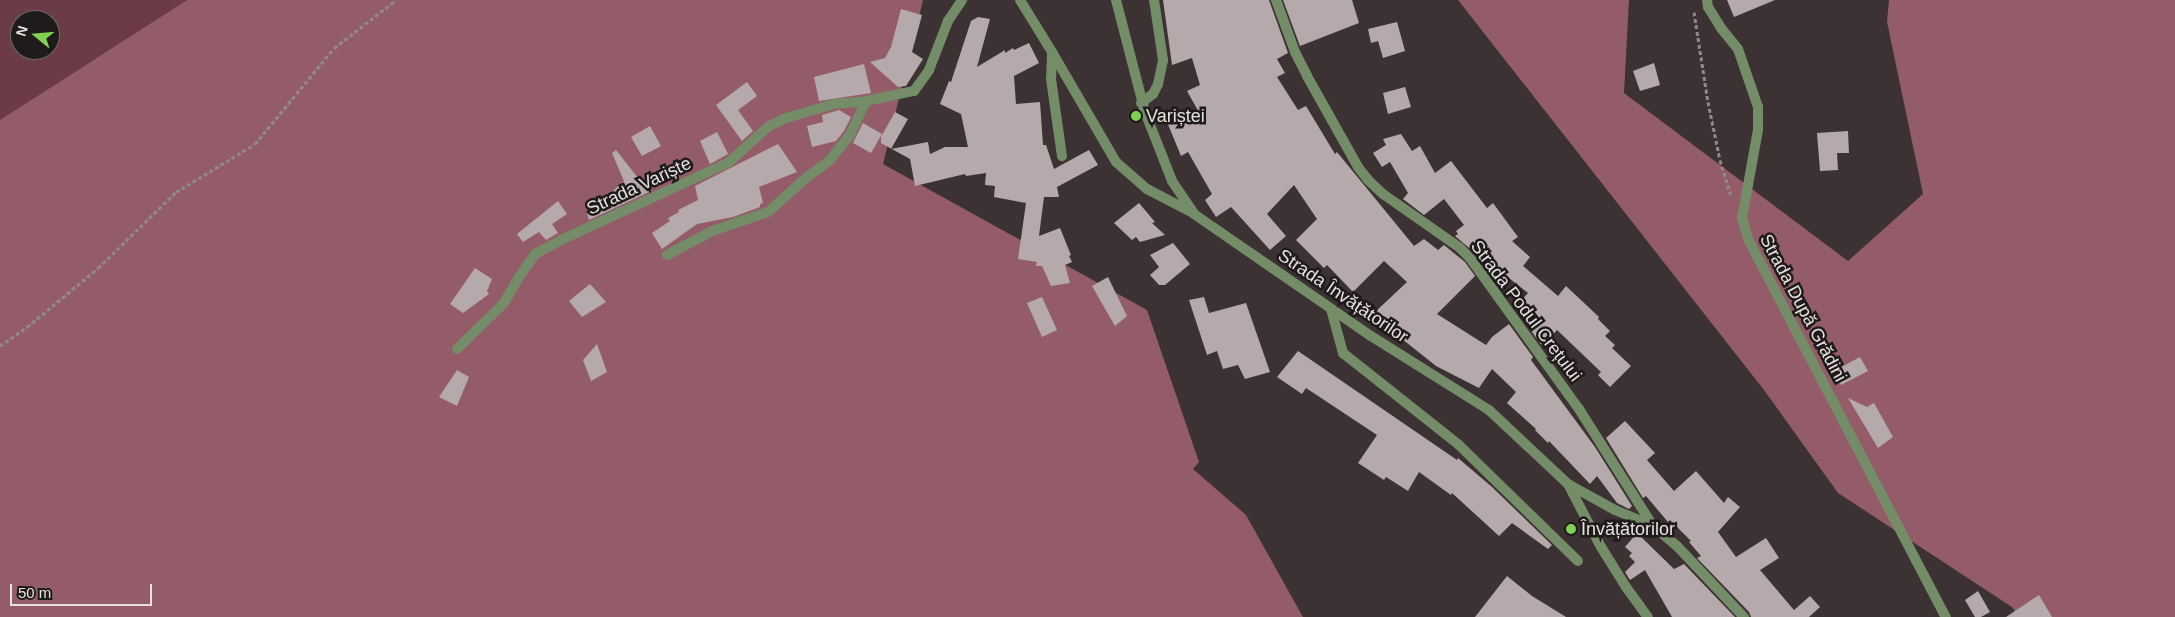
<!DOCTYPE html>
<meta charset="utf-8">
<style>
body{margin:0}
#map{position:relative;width:2175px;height:617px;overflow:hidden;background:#3c3133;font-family:Arial,sans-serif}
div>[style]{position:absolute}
.green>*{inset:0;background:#6b3c48}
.forest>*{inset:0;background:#935c68}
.building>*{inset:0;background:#b6a9ab}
.path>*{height:3px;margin-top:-1.5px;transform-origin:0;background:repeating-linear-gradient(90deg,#918889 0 4px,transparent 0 6.5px)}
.street>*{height:10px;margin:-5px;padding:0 5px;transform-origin:5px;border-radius:5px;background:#748d68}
.dots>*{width:14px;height:14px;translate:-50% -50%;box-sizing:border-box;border:2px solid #1f1b1b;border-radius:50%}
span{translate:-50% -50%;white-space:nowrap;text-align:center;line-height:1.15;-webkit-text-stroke:5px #1f1b1b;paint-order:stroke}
.poi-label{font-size:18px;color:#e8e1e2}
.left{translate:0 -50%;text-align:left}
.street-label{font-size:18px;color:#e8e1e2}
.north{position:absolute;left:10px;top:10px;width:50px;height:50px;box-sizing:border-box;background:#1f1b1b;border:1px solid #6f6a6b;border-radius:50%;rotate:287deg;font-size:14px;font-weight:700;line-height:20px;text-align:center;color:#e8e1e2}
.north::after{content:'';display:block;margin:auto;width:18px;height:22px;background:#80d051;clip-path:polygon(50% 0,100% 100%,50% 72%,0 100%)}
.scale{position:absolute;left:10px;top:584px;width:142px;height:22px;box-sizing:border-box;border:2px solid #e8e1e2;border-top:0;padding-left:6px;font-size:15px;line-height:18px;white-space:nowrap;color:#e8e1e2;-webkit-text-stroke:4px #1f1b1b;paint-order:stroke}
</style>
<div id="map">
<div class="green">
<div style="clip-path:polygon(evenodd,0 0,187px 0,0 120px,0 0,20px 20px,50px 20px,50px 50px,20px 50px,20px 20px)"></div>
</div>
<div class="forest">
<div style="clip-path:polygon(187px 0,923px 0,883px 164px,1147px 310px,1199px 462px,1193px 469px,1246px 515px,1303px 617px,0 617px,0 120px)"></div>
<div style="clip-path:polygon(1458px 0,1629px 0,1624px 93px,1848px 261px,1923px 194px,1887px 22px,1889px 0,2175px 0,2175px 617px,2019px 617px,2012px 607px,1838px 493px,1764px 390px)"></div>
</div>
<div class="building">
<div style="clip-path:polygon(1163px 0,1269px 0,1288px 53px,1277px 59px,1285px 73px,1277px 77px,1298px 110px,1306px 106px,1335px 154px,1337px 152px,1414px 246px,1424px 239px,1438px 250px,1444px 245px,1465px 262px,1475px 276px,1437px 314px,1486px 345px,1492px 337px,1509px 324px,1533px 357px,1531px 360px,1595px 447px,1632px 506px,1629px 509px,1617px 503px,1597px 476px,1590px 484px,1549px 441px,1548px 443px,1535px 430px,1536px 429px,1507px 403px,1516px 392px,1492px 369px,1479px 388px,1436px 366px,1387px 327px,1374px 313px,1407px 282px,1384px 261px,1353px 292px,1327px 265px,1324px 268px,1296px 240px,1317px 219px,1294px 185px,1267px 214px,1286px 236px,1270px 250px,1231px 207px,1216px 217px,1205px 200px,1212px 194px,1188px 152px,1181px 156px,1167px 122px,1201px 116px,1187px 91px,1200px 85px,1192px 58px,1172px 65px)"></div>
<div style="clip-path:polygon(1283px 0,1352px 0,1359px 23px,1300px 46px)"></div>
<div style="clip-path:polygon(1727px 0,1775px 0,1734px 17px)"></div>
<div style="clip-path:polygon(901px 9px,922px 15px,912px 52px,923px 59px,906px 86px,898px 87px,870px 62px,885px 58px,891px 47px)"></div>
<div style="clip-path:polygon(978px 17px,990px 19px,977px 67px,1005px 50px,1005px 53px,1013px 48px,1014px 50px,1029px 43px,1039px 63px,1014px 76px,1016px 104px,1040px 102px,1043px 145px,1046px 145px,1054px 169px,1089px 150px,1098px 165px,1057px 187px,1059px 197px,1044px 197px,1039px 236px,1060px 228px,1071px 255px,1069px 256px,1072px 262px,1065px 265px,1070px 283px,1051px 286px,1042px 266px,1036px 266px,1037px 262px,1018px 259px,1026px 203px,994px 197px,995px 186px,985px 185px,986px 173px,966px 176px,965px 174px,915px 186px,910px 159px,881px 143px,881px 137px,895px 112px,908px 119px,891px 149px,928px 142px,930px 154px,945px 147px,968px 147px,961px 114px,940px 104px,949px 81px,951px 82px,971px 21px)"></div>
<div style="clip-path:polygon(1397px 22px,1405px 51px,1383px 58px,1378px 41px,1371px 43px,1368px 29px)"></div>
<div style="clip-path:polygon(1654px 63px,1660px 85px,1640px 91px,1633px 71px)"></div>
<div style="clip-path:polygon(864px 64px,871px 93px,819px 101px,814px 77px)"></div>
<div style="clip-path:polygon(747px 82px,757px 96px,738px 110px,753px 131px,742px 141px,716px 105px)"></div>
<div style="clip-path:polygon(1405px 87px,1411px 107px,1388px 114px,1383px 93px)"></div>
<div style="clip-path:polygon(839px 110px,851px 117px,844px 131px,836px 141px,812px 147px,807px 126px,823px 122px,822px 115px)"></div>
<div style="clip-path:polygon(863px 123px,882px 134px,871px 153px,853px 143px)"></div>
<div style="clip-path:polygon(650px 126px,661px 146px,642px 156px,631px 137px)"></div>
<div style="clip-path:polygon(1848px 131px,1849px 153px,1837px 153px,1838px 170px,1820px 171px,1817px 133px)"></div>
<div style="clip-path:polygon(717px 132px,728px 154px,710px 164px,700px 141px)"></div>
<div style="clip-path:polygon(1401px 134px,1412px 151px,1420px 146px,1435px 173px,1451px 161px,1487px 208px,1493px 203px,1518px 237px,1512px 241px,1530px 257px,1523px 266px,1558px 296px,1566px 286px,1599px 317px,1598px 319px,1610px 331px,1605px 336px,1615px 345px,1612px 348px,1631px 366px,1610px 387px,1598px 375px,1601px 372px,1557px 330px,1542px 346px,1520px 315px,1528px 309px,1520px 302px,1528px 293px,1494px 266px,1492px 268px,1487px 264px,1485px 266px,1475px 253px,1455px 236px,1458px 234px,1456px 231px,1464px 225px,1444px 199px,1424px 215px,1403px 199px,1408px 193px,1390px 162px,1382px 167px,1373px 153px,1386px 145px,1383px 139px)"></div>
<div style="clip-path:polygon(778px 144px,797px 172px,759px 187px,763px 203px,760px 204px,760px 207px,733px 217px,697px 224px,662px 249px,652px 233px,670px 221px,668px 218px,679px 212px,678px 210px,698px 200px,695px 186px)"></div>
<div style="clip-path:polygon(616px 150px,649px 192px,589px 220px,587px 213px,602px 197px,604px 199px,624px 181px,612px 153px)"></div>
<div style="clip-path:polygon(558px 201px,567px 214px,552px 224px,558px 233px,546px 240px,539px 232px,523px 242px,517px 234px)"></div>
<div style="clip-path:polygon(1139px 203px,1155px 222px,1152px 223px,1165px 235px,1140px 242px,1136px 237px,1132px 240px,1114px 223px)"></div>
<div style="clip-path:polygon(1173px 243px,1190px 264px,1165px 285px,1159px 285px,1150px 275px,1159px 267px,1150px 255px)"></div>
<div style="clip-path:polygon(475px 268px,492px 279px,487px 291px,489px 294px,463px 313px,450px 304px)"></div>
<div style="clip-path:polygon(1108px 277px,1127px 316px,1115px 326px,1092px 286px)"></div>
<div style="clip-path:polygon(590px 284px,606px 302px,582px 317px,569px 301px)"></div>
<div style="clip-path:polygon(1042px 297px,1057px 330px,1042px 337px,1027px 303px)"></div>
<div style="clip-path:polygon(1204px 297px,1209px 313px,1246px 303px,1270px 372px,1245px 379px,1238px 365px,1223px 369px,1217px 351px,1207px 355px,1189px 300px)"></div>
<div style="clip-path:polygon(597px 344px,607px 372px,591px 381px,583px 360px)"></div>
<div style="clip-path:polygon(1298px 351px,1457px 460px,1458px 458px,1492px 487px,1552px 545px,1548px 549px,1512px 523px,1499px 536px,1452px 493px,1451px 495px,1419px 472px,1408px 491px,1386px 477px,1384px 480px,1358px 463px,1377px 435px,1306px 388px,1302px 394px,1277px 377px)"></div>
<div style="clip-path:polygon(1860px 357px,1868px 371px,1841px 385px,1834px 371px)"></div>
<div style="clip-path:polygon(457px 370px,469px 377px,457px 406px,439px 397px)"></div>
<div style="clip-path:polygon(1848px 398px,1867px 407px,1874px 403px,1893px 437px,1878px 448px)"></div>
<div style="clip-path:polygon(1625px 421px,1655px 453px,1647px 460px,1674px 491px,1696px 471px,1724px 503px,1728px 497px,1740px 507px,1718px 532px,1736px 557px,1766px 538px,1779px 558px,1760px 570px,1794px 610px,1810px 596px,1820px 607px,1809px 617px,1751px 617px,1749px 612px,1697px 558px,1701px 556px,1689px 542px,1691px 541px,1670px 520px,1668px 522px,1646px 496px,1643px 498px,1606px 438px)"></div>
<div style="clip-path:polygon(1637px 533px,1674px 569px,1684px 564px,1735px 617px,1672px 617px,1645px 570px,1630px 580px,1625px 572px,1635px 562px,1629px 556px,1632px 553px,1625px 547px)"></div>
<div style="clip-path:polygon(1507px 576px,1532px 596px,1566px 617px,1475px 617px)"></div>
<div style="clip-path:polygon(1978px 591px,1990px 612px,1981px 617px,1975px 617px,1965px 600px)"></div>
<div style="clip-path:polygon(2039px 595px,2052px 617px,2006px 617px)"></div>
</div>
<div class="path">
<div style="left:1694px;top:12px;width:91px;rotate:81.2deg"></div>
<div style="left:1708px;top:102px;width:59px;rotate:78.3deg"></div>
<div style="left:1720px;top:160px;width:39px;rotate:73deg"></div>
<div style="left:0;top:346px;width:33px;rotate:-35deg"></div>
<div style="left:27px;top:327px;width:92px;rotate:-39.7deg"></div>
<div style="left:98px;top:268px;width:109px;rotate:-44.3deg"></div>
<div style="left:176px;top:192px;width:92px;rotate:-31.3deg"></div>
<div style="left:255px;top:144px;width:124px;rotate:-50.5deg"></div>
<div style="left:334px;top:48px;width:78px;rotate:-37.7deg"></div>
</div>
<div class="street">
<div style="left:1020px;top:0;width:61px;rotate:58.4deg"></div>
<div style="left:1052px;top:52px;width:127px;rotate:59.8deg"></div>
<div style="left:1116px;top:162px;width:41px;rotate:41.1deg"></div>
<div style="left:1147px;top:189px;width:50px;rotate:27.6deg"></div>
<div style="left:1116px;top:0;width:116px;rotate:75.5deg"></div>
<div style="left:1145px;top:112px;width:74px;rotate:68.6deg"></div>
<div style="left:1172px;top:181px;width:40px;rotate:56deg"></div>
<div style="left:1194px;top:214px;width:215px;rotate:34.6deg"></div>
<div style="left:1371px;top:336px;width:139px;rotate:32.1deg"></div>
<div style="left:1489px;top:410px;width:108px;rotate:43.1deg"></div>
<div style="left:1568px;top:484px;width:54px;rotate:29deg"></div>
<div style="left:1615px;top:510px;width:41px;rotate:22.8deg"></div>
<div style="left:1276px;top:0;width:55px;rotate:69.9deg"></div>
<div style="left:1295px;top:52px;width:27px;rotate:63deg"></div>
<div style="left:1307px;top:76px;width:104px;rotate:60.7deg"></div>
<div style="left:1358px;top:167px;width:16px;rotate:52deg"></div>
<div style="left:1368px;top:180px;width:21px;rotate:43deg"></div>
<div style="left:1383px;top:194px;width:94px;rotate:35deg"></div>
<div style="left:1460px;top:248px;width:14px;rotate:45deg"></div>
<div style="left:1470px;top:258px;width:186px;rotate:54.2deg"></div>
<div style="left:1579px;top:409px;width:138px;rotate:57.7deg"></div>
<div style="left:1653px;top:526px;width:31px;rotate:40deg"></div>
<div style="left:1677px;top:546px;width:98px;rotate:46.7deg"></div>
<div style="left:1707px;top:0;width:7px;rotate:82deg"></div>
<div style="left:1708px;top:7px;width:25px;rotate:58deg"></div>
<div style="left:1721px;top:28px;width:27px;rotate:51deg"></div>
<div style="left:1738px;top:49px;width:61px;rotate:71deg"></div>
<div style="left:1758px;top:107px;width:23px;rotate:90deg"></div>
<div style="left:1758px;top:130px;width:89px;rotate:100.3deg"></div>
<div style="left:1742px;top:218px;width:22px;rotate:74deg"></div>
<div style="left:1748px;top:239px;width:427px;rotate:62.4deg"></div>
<div style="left:1052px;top:53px;width:26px;rotate:92deg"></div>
<div style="left:1051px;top:79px;width:78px;rotate:81.9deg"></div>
<div style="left:1141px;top:103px;width:15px;rotate:-37deg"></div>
<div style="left:1153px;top:94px;width:11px;rotate:-63deg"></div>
<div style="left:1158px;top:84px;width:25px;rotate:-78deg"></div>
<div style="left:1163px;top:60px;width:61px;rotate:-98.5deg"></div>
<div style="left:667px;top:255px;width:51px;rotate:-28.1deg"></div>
<div style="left:712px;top:231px;width:59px;rotate:-18.7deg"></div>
<div style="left:768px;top:212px;width:52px;rotate:-41.9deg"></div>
<div style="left:807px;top:177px;width:27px;rotate:-36deg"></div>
<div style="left:829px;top:161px;width:33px;rotate:-51deg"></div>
<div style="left:850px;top:135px;width:38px;rotate:-65deg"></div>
<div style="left:1331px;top:309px;width:46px;rotate:74.7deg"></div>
<div style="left:1343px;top:353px;width:148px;rotate:38.4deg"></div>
<div style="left:1459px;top:445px;width:166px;rotate:44.3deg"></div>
<div style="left:457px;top:349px;width:66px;rotate:-44.4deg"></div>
<div style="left:504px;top:303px;width:30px;rotate:-60deg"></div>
<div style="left:519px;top:277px;width:28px;rotate:-55deg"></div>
<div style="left:535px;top:254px;width:30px;rotate:-28deg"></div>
<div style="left:561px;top:240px;width:184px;rotate:-24.8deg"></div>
<div style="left:728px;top:163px;width:55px;rotate:-42.1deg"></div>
<div style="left:769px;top:126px;width:19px;rotate:-25deg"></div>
<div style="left:786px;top:118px;width:50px;rotate:-16.3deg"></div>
<div style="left:834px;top:104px;width:32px;rotate:-5deg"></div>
<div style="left:866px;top:101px;width:49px;rotate:-11.8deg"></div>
<div style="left:914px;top:91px;width:26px;rotate:-54deg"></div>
<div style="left:929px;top:70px;width:53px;rotate:-68.8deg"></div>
<div style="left:948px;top:21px;width:25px;rotate:-56deg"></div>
<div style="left:1568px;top:484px;width:71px;rotate:62.4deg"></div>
<div style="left:1601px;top:547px;width:47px;rotate:58deg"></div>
<div style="left:1626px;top:587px;width:37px;rotate:54deg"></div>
</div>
<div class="dots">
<div style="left:1136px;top:116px;background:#80d051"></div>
<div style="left:1571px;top:529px;background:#80d051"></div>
</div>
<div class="poi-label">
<span class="left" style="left:1146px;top:116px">Variștei</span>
<span class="left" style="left:1581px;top:529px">Învățătorilor</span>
</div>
<div class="street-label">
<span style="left:639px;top:186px;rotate:-25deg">Strada Variște</span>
<span style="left:1343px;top:296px;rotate:34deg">Strada Învățătorilor</span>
<span style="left:1803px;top:308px;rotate:62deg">Strada După Grădini</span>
<span style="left:1526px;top:311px;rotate:53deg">Strada Podul Crețului</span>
</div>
<div class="north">N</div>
<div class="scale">50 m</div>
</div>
